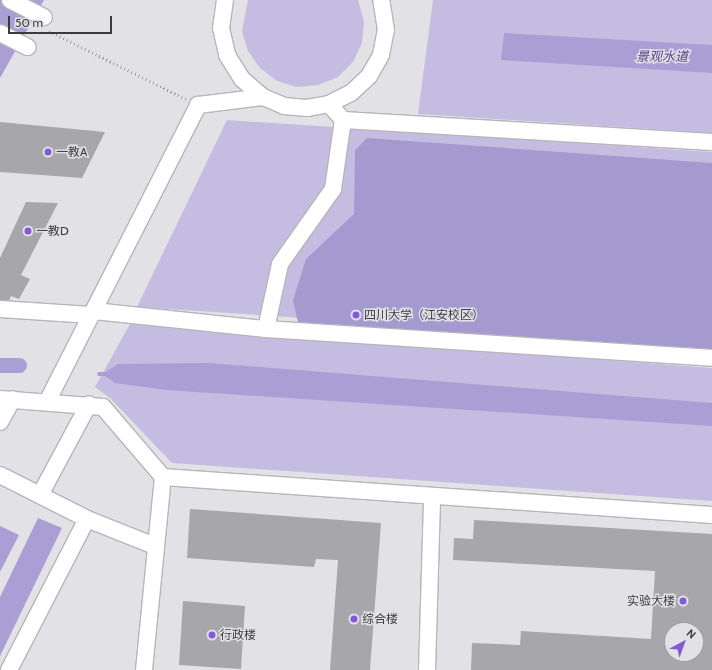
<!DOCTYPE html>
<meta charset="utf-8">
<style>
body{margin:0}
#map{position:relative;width:712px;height:670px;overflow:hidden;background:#e2e1e6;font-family:Cabin,"Noto Sans SC",sans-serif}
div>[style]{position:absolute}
.green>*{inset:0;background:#c4bde1}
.forest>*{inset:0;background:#a59acf}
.water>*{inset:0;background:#aa9fd4}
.stream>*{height:4px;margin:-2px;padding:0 2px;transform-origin:2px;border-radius:2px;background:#aa9fd4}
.canal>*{height:15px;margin:-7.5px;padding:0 7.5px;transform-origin:7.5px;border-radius:7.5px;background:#aa9fd4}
.building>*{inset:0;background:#a7a6ab}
.path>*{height:2.5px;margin-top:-1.25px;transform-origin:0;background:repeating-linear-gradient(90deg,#9b9a9e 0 1px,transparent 0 4px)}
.roads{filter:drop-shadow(1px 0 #b6b5ba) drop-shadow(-1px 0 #b6b5ba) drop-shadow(0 1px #b6b5ba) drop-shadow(0 -1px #b6b5ba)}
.minor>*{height:16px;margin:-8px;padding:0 8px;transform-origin:8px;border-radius:8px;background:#fff}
.dots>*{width:11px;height:11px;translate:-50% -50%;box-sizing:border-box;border:2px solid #e2e1e6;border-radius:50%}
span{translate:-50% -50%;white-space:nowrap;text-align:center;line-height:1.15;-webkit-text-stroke:3px #e2e1e6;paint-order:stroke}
.poi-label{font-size:12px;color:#3b3a3c}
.left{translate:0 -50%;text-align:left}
.right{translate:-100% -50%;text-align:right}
.water-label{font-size:13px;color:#554385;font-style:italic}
.north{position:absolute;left:664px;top:622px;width:40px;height:40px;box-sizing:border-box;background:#e2e1e6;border:1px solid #9f9ea2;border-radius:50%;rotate:41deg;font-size:11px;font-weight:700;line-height:16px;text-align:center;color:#3b3a3c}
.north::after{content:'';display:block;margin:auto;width:14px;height:18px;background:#815cd6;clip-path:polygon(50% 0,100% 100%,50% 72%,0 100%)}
.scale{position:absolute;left:8px;top:16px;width:104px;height:18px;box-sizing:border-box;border:2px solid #3b3a3c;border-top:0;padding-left:5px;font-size:12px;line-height:14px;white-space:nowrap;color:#3b3a3c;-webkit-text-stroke:3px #e2e1e6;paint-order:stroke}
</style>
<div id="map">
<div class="green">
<div style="clip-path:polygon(248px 0,358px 0,364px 22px,362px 43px,353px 62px,338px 77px,318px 85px,297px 87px,277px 81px,260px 68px,248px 51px,242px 31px)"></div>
<div style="clip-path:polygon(433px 0,712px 0,712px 133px,418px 114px)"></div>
<div style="clip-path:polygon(227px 120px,712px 152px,712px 345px,137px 307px)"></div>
<div style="clip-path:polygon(130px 324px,712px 368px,712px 501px,172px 463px,110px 398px,95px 387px)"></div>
</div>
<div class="forest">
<div style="clip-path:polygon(367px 138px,712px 163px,712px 350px,298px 323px,293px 300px,306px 259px,354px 214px,355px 150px)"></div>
</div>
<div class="water">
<div style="clip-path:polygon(0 0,44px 0,0 78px)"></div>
<div style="clip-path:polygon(504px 33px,712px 45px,712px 73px,501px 60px)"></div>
<div style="clip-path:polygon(209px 363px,712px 403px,712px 426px,166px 390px,115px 383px,102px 374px,118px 364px)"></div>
<div style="clip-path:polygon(38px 518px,62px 528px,0 656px,0 597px)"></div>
<div style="clip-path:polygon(0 526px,19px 535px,0 572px)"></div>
</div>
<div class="stream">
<div style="left:99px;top:374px;width:8px"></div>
</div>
<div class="canal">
<div style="left:0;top:365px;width:19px"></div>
</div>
<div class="building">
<div style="clip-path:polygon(0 122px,105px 132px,82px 178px,0 172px)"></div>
<div style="clip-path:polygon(26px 202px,58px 203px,21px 275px,30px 279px,19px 299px,11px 296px,7px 305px,0 301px,0 258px)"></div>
<div style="clip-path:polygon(190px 509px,381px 523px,370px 670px,330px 670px,338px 560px,316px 559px,314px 567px,187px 558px)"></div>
<div style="clip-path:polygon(evenodd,474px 520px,712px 534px,712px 670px,471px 670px,472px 643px,520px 645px,521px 631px,651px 639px,655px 571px,453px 560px,454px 538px,473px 539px,474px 520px,672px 630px,696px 630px,696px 654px,672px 654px,672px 630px)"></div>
<div style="clip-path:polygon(183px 601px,245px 606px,241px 669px,179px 665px)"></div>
</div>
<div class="path">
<div style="left:49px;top:31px;width:153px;rotate:26.4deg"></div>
</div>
<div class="roads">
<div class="minor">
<div style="left:10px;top:0;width:38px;rotate:27deg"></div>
<div style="left:225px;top:0;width:28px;rotate:98deg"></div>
<div style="left:221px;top:28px;width:28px;rotate:77deg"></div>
<div style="left:227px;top:55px;width:28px;rotate:58deg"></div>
<div style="left:242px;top:79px;width:28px;rotate:41deg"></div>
<div style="left:263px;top:97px;width:23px;rotate:23deg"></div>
<div style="left:284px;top:106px;width:23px;rotate:5deg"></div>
<div style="left:307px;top:108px;width:22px;rotate:-10deg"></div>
<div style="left:329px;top:104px;width:25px;rotate:-27deg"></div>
<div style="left:351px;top:93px;width:25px;rotate:-43deg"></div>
<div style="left:369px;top:76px;width:24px;rotate:-60deg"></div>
<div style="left:381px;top:55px;width:25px;rotate:-79deg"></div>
<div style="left:386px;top:30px;width:30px;rotate:-99deg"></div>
<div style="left:0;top:33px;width:31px;rotate:27deg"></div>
<div style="left:329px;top:104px;width:21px;rotate:49deg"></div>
<div style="left:343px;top:120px;width:370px;rotate:3.4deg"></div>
<div style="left:0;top:309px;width:91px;rotate:3.8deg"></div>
<div style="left:94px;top:311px;width:173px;rotate:6deg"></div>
<div style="left:266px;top:329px;width:447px;rotate:3.7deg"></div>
<div style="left:266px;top:329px;width:66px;rotate:-77.8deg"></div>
<div style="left:280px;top:264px;width:92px;rotate:-54.8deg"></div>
<div style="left:333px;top:189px;width:70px;rotate:-81.8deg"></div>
<div style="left:0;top:399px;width:103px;rotate:4.4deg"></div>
<div style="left:103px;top:407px;width:92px;rotate:49.4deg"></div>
<div style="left:163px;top:477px;width:550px;rotate:3.96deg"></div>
<div style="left:48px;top:400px;width:331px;rotate:-63deg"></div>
<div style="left:198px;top:105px;width:65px;rotate:-7deg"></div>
<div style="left:0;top:422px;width:26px;rotate:-61deg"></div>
<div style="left:0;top:475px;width:97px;rotate:26.8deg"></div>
<div style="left:87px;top:519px;width:73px;rotate:21.7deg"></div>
<div style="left:40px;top:495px;width:103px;rotate:-61.7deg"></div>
<div style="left:9px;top:670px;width:170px;rotate:-62.7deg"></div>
<div style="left:144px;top:670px;width:194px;rotate:-84.4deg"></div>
<div style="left:427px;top:670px;width:172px;rotate:-88.3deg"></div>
</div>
</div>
<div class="dots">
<div style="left:48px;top:152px;background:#815cd6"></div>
<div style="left:28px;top:231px;background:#815cd6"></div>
<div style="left:356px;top:315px;background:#815cd6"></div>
<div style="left:683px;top:601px;background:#815cd6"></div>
<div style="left:354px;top:619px;background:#815cd6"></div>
<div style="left:212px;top:635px;background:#815cd6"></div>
</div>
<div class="poi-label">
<span class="left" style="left:56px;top:152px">一教A</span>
<span class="left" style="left:36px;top:231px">一教D</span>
<span class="left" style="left:364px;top:315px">四川大学（江安校区）</span>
<span class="right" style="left:675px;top:601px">实验大楼</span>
<span class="left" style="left:362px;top:619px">综合楼</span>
<span class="left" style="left:220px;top:635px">行政楼</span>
</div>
<div class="water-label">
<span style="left:662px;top:56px">景观水道</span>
</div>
<div class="north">N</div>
<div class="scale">50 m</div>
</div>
